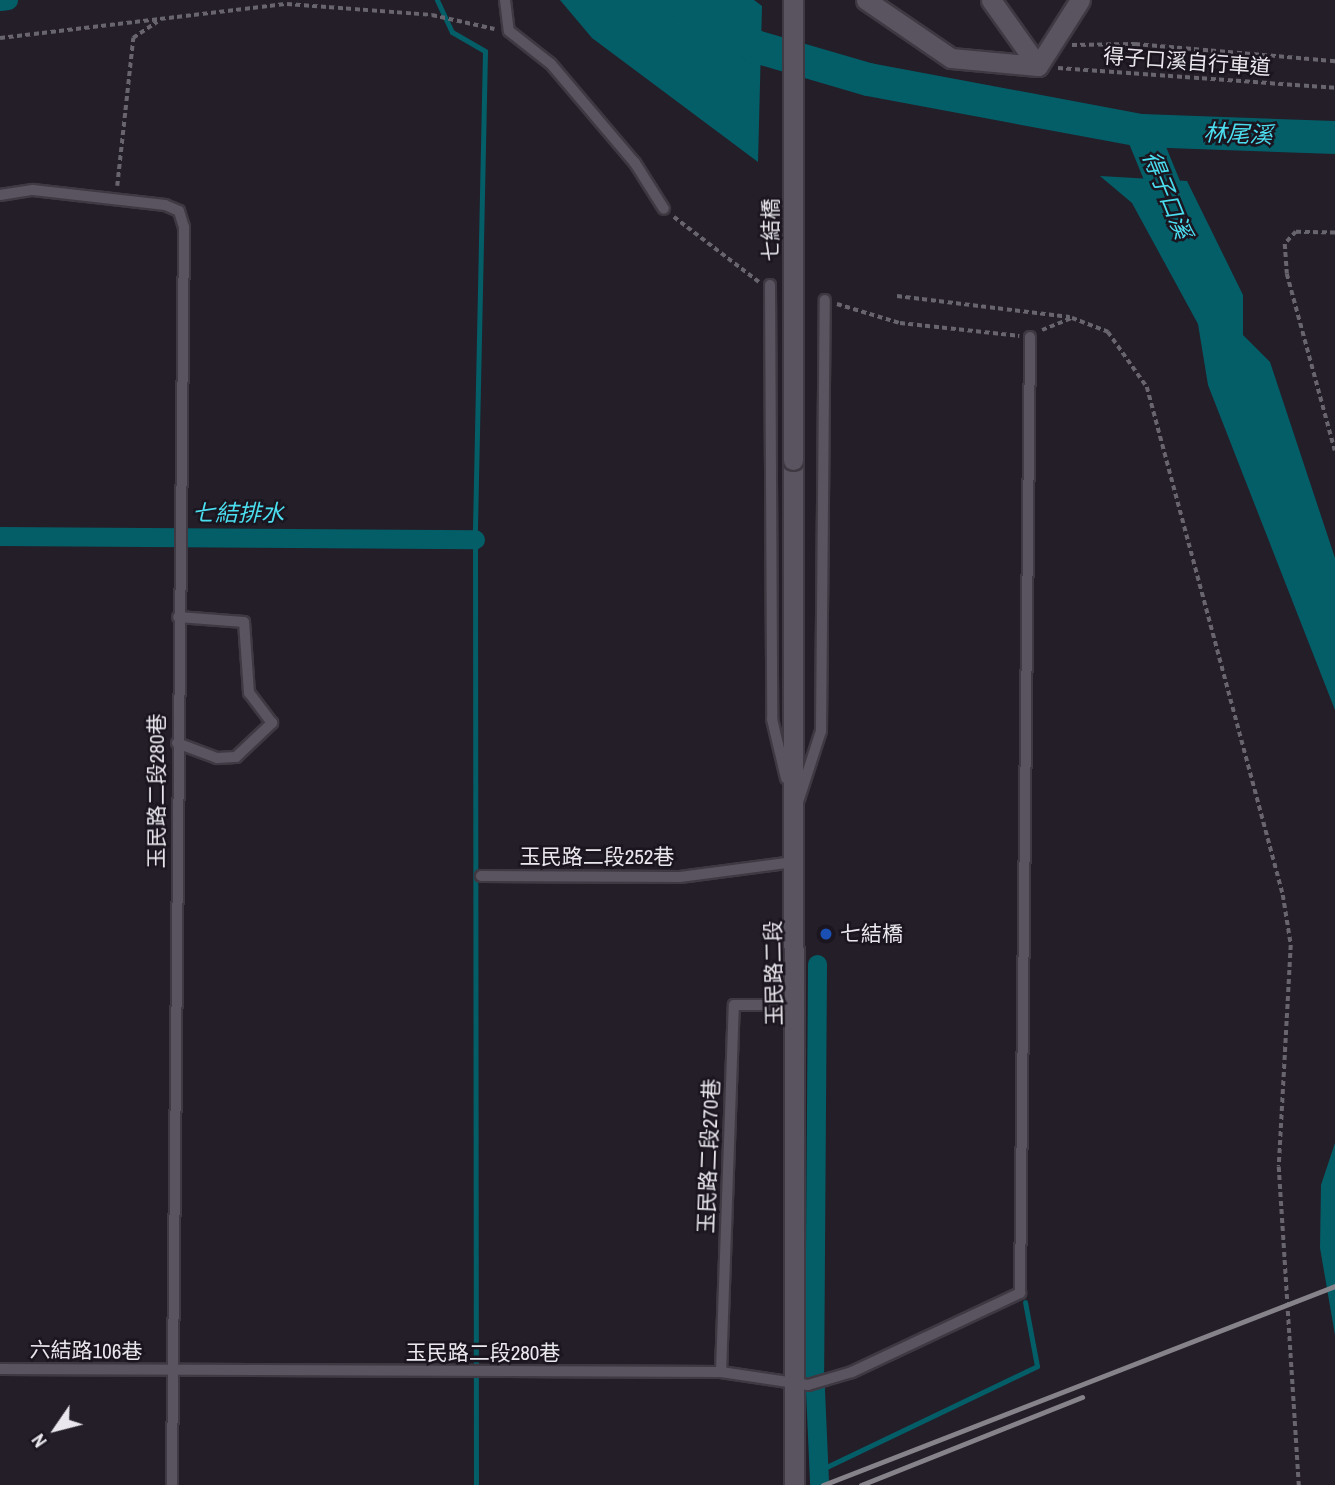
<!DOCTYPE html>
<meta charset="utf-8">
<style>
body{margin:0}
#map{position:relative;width:1335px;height:1485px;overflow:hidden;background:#231e28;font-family:"Archivo Narrow","Noto Sans TC",sans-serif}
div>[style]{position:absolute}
.water>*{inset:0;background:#045e68}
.stream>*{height:5px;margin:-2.5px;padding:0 2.5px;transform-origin:2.5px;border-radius:2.5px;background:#045e68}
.canal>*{height:19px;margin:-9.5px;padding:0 9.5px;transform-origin:9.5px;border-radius:9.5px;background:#045e68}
.river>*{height:33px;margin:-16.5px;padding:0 16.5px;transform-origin:16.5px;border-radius:16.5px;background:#045e68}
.path>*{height:3.5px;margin-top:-1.75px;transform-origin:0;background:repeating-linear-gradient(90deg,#69656e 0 5px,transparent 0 8.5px)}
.roads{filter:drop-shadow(2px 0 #3e3942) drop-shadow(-2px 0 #3e3942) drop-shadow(0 2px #3e3942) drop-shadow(0 -2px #3e3942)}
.service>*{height:10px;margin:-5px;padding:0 5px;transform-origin:5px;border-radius:5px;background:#5a5460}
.minor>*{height:19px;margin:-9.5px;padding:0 9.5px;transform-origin:9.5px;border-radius:9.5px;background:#5a5460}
.tertiary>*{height:19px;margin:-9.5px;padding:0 9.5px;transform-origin:9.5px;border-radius:9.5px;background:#5a5460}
.rail>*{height:5px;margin:-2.5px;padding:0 2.5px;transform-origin:2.5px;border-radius:2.5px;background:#87838b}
.bridges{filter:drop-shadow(2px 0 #3e3942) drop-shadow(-2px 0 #3e3942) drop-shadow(0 2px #3e3942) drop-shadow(0 -2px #3e3942)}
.tertiary-bridge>*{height:19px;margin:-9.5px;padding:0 9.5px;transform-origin:9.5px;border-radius:9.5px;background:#5a5460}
.dots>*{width:19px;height:19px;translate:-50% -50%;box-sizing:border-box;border:4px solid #1a151f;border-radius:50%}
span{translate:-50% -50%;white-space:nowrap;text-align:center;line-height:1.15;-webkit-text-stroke:5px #1a151f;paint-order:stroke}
.street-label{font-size:21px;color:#eae7ee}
.poi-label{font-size:21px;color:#eae7ee}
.left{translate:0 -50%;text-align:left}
.water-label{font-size:23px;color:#4bdeef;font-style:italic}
.north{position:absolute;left:21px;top:1394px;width:70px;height:70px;-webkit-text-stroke:5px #1a151f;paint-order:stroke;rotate:235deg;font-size:19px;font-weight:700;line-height:28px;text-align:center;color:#eae7ee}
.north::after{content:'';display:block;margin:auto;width:24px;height:32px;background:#eae7ee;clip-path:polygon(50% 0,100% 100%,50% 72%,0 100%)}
</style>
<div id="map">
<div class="water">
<div style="clip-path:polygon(560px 0,754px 0,762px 6px,758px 162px,592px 38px)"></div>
<div style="clip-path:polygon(1100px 176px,1187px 181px,1243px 295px,1243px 335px,1270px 362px,1335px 558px,1335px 710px,1208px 385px,1198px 324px,1132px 203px)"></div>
<div style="clip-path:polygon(1335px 1143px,1335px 1335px,1320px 1248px,1321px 1185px)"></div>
</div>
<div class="stream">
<div style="left:437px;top:0;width:35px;rotate:65deg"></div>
<div style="left:452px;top:32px;width:38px;rotate:30deg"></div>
<div style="left:485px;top:51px;width:488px;rotate:91.2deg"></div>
<div style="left:475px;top:539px;width:946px;rotate:89.94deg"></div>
<div style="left:816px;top:1472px;width:245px;rotate:-25.6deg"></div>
<div style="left:1037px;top:1366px;width:65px;rotate:-100.6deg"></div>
</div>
<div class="canal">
<div style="left:0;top:1px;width:8px;rotate:-7deg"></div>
<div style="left:0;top:536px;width:475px;rotate:0.4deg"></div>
<div style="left:817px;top:964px;width:403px;rotate:90.4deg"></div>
<div style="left:814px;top:1367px;width:115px;rotate:87.5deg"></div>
</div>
<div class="river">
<div style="left:678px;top:0;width:90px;rotate:30.9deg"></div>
<div style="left:755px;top:46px;width:118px;rotate:16.3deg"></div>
<div style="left:868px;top:79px;width:278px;rotate:10.6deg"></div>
<div style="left:1141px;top:130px;width:194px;rotate:2.1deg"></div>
<div style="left:1141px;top:130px;width:97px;rotate:67.7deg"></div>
</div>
<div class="path">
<div style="left:0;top:38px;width:289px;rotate:-6.8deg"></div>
<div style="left:287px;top:4px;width:145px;rotate:4.3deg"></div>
<div style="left:432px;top:15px;width:64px;rotate:12.7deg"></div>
<div style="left:1072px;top:45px;width:63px;rotate:-0.9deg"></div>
<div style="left:1135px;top:44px;width:201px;rotate:4.9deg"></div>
<div style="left:1058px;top:68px;width:278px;rotate:4.1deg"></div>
<div style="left:117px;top:186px;width:149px;rotate:-83.8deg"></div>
<div style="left:133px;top:38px;width:29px;rotate:-34deg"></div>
<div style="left:674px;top:217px;width:107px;rotate:37.4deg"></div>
<div style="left:1335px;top:233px;width:39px;rotate:-179deg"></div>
<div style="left:1296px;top:232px;width:16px;rotate:133deg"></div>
<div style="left:1285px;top:244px;width:30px;rotate:86deg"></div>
<div style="left:1287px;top:274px;width:183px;rotate:74.8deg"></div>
<div style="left:897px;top:296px;width:174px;rotate:6.9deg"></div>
<div style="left:837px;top:304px;width:66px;rotate:16.8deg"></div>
<div style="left:900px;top:323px;width:120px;rotate:6.2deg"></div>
<div style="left:1042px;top:330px;width:32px;rotate:-22deg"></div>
<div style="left:1072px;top:318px;width:39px;rotate:21deg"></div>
<div style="left:1108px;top:332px;width:67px;rotate:54.7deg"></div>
<div style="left:1147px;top:387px;width:526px;rotate:75.01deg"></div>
<div style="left:1283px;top:895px;width:51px;rotate:80.9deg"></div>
<div style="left:1291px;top:945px;width:222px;rotate:93.1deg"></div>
<div style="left:1279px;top:1167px;width:319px;rotate:86.4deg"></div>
</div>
<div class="roads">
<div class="service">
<div style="left:505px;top:0;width:31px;rotate:83deg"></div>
<div style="left:509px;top:31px;width:53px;rotate:38.2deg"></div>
<div style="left:551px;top:64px;width:130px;rotate:49.7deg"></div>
<div style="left:635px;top:163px;width:54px;rotate:57.8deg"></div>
<div style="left:0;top:195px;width:33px;rotate:-9deg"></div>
<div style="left:33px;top:190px;width:133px;rotate:6.5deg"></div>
<div style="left:165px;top:205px;width:15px;rotate:23deg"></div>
<div style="left:179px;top:211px;width:17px;rotate:73deg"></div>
<div style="left:184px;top:227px;width:1258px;rotate:90.55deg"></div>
<div style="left:770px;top:285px;width:434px;rotate:89.7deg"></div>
<div style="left:772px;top:719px;width:61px;rotate:76.7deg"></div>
<div style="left:177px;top:743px;width:43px;rotate:20.6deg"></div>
<div style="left:217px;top:758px;width:19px;rotate:-3deg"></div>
<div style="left:236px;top:757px;width:50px;rotate:-43.4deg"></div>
<div style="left:272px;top:723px;width:38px;rotate:-127deg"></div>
<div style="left:249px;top:693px;width:71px;rotate:-94deg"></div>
<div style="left:244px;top:622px;width:66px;rotate:-175.7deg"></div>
<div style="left:799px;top:799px;width:71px;rotate:-72.1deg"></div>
<div style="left:821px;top:731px;width:431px;rotate:-89.5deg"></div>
<div style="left:481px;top:876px;width:199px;rotate:0.3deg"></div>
<div style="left:680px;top:877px;width:115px;rotate:-7.5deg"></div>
<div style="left:0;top:1369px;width:721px;rotate:0.24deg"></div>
<div style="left:721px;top:1372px;width:88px;rotate:8.5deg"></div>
<div style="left:808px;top:1385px;width:46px;rotate:-16.5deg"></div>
<div style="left:852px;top:1372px;width:186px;rotate:-25.2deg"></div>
<div style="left:1020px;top:1293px;width:956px;rotate:-89.4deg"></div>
<div style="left:721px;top:1372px;width:367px;rotate:-88deg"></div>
<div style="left:734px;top:1005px;width:62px"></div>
</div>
<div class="minor">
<div style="left:866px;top:0;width:103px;rotate:34.3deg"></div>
<div style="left:951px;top:58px;width:87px;rotate:5.3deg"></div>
<div style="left:991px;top:0;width:81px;rotate:54.5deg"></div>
<div style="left:1038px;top:66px;width:78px;rotate:-57.5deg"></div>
</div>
<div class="tertiary">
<div style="left:793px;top:460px;width:1025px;rotate:89.94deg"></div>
</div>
</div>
<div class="rail">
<div style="left:823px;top:1485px;width:549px;rotate:-21.24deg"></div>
<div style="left:861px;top:1485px;width:238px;rotate:-21.7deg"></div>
</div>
<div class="bridges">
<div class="tertiary-bridge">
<div style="left:793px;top:460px;width:460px;rotate:-90deg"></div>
</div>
</div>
<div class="dots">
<div style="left:826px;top:934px;background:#1a4fb4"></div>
</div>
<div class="street-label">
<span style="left:1187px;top:62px;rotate:4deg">得子口溪自行車道</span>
<span style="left:771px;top:230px;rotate:-90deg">七結橋</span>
<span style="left:157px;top:791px;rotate:-90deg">玉民路二段280巷</span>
<span style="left:597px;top:857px">玉民路二段252巷</span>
<span style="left:774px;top:973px;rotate:-91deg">玉民路二段</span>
<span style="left:709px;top:1156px;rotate:-88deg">玉民路二段270巷</span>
<span style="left:86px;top:1351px;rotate:1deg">六結路106巷</span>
<span style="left:483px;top:1353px">玉民路二段280巷</span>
</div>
<div class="poi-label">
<span class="left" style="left:840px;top:934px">七結橋</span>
</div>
<div class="water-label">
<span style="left:1238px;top:134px;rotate:2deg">林尾溪</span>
<span style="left:1167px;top:195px;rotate:68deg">得子口溪</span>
<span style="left:238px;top:513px">七結排水</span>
</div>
<div class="north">N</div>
</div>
